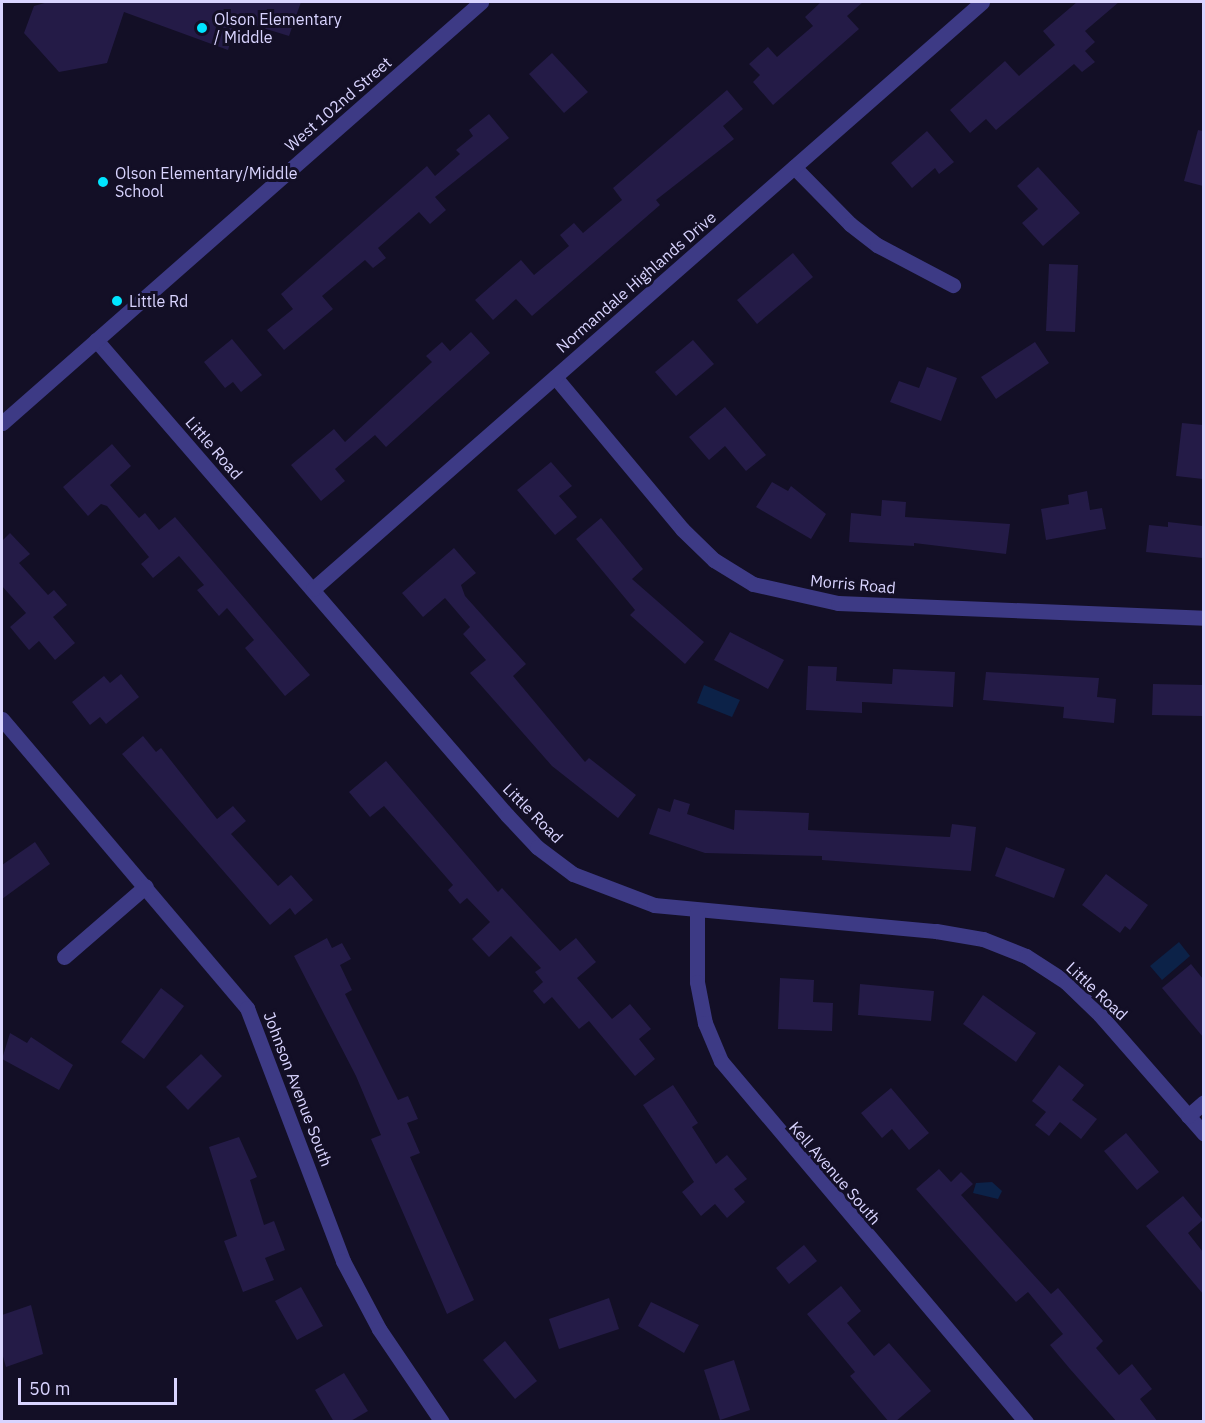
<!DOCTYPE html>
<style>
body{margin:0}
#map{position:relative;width:1205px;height:1423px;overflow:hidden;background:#130f26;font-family:"IBM Plex Sans",sans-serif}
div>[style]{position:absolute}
.water>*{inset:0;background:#0c2248}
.building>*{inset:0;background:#241b47}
.minor>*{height:15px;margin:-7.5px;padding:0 7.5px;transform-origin:7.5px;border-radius:7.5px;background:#3d3a85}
.tertiary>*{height:15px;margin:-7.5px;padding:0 7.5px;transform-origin:7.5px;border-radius:7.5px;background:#3d3a85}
.dots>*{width:16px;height:16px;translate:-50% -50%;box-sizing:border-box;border:3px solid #130f26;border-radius:50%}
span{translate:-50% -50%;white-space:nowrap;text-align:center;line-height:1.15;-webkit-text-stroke:6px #130f26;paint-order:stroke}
.poi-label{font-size:16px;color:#d9d4ff}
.left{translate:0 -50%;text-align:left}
.street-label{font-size:16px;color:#d9d4ff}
.frame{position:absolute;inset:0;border:3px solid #d9d4ff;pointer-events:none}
.scale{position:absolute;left:18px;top:1378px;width:159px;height:27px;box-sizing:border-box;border:3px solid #d9d4ff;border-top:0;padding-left:8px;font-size:18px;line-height:21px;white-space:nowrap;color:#d9d4ff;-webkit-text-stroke:4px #130f26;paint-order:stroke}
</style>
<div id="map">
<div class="water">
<div style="clip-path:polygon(704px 685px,740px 700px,732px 717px,697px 703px)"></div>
<div style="clip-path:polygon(1179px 942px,1190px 956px,1162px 980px,1150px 966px)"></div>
<div style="clip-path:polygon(992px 1182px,1002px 1191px,998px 1199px,973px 1193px,976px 1183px)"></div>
</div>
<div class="building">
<div style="clip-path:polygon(48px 2px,301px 2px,289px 36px,237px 20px,228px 50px,124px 12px,107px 63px,59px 72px,24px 33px,34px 6px)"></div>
<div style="clip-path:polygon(821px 2px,863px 2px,847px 16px,859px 29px,773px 105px,753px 82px,760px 75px,749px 64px,768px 47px,777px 57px,813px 26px,805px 17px)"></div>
<div style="clip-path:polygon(1077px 2px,1119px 2px,1085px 31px,1095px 42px,1085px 51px,1095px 62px,1082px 72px,1074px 64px,996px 130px,986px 119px,970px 133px,950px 110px,1005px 61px,1019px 76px,1055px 45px,1043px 31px)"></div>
<div style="clip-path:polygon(552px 53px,588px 92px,564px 113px,529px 74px)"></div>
<div style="clip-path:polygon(727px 90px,743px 109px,723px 126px,734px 139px,656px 200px,660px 205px,532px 316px,516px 299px,493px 320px,475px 300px,521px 260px,534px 275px,569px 246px,560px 235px,574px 223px,583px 233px,622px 200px,613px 188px)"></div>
<div style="clip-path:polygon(489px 114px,509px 138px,435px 197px,446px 210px,430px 224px,419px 212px,378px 248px,386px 258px,373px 268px,365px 260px,322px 296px,333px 309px,284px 350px,267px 330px,293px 309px,281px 294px,427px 166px,435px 176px,460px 154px,456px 150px,473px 136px,469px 130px)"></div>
<div style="clip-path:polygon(1198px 130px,1203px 131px,1203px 186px,1184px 181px)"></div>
<div style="clip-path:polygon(927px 131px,954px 162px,939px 174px,935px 168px,912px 188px,891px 163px)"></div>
<div style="clip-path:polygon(1038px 167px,1080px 213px,1043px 246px,1022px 223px,1038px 209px,1017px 186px)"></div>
<div style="clip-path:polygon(793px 253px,813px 277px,757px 324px,737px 300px)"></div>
<div style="clip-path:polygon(1049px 264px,1078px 265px,1075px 332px,1046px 331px)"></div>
<div style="clip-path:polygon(471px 332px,490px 353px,386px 447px,375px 435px,335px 469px,345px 481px,321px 501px,291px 465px,334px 429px,345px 442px,432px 362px,426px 356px,442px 342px,450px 351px)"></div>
<div style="clip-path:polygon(232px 339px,262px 375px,241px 392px,233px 382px,225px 388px,204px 362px)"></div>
<div style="clip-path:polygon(693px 340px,714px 364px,676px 396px,655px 372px)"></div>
<div style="clip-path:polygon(1035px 342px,1049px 363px,996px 399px,981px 377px)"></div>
<div style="clip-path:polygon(927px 367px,957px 378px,941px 421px,890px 402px,899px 381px,919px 388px)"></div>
<div style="clip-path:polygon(725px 407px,766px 455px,746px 471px,725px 446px,709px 460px,689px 437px)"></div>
<div style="clip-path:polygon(1182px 423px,1203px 425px,1203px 479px,1176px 476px)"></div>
<div style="clip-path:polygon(112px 444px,131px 466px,110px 485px,139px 518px,145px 513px,159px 530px,175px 517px,310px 675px,285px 696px,245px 648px,254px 640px,227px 608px,219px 616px,197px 590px,204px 585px,179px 556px,153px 578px,141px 564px,149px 557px,107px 506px,101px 504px,88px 516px,63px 487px)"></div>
<div style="clip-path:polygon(551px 462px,572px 486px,559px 496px,577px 517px,555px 535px,517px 490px)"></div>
<div style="clip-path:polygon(772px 482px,788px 491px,791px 486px,826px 514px,811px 539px,756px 507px)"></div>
<div style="clip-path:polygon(1087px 491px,1090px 510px,1102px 508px,1106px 529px,1046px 540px,1041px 509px,1069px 504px,1068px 495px)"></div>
<div style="clip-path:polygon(882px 500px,906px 502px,905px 517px,1010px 524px,1006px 554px,914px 543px,914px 546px,849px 542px,851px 513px,881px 516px)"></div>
<div style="clip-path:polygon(601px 518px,643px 569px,632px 579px,704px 642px,685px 664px,630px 615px,635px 610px,576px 539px)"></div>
<div style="clip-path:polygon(1168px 522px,1203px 526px,1203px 558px,1146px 552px,1149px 525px,1168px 527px)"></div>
<div style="clip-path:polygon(10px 533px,30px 554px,19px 563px,48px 595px,54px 590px,67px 605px,53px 617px,75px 643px,55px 660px,39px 641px,29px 650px,10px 627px,26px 613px,2px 586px,2px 541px)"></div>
<div style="clip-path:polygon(454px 548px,476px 573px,461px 585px,465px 596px,526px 664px,513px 676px,585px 762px,589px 758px,636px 795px,618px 818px,552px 766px,470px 673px,486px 660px,463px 634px,470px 627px,445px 598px,423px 617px,402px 593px)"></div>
<div style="clip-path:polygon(730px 632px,784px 660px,768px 689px,714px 660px)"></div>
<div style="clip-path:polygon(808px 666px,837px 667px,836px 681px,892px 684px,893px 669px,955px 672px,953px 707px,862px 702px,862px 713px,806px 710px)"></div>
<div style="clip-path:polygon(986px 672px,1099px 678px,1097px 697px,1116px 699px,1114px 723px,1063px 718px,1064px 707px,983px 700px)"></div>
<div style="clip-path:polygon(121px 674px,139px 697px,106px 724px,100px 717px,90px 725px,72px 702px,104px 676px,110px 683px)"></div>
<div style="clip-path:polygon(1153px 684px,1203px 685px,1203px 716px,1152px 715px)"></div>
<div style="clip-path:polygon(143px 736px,156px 752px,161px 748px,217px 819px,233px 806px,246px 821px,231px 834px,278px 886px,291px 875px,313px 900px,295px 915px,290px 908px,270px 925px,122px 754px)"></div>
<div style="clip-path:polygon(386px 761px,498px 892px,502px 888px,560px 951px,576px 938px,596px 962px,577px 978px,612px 1019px,630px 1004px,651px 1029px,639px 1039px,655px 1059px,635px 1076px,589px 1021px,579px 1029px,552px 997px,544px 1004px,533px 991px,543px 982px,535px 972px,541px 968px,511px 936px,489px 957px,472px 939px,490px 922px,467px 898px,460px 904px,448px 890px,453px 885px,384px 806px,370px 817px,349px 792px)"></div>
<div style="clip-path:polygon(674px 799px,690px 804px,687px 814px,734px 830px,735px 810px,809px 813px,808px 830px,950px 837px,952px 824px,976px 827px,971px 871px,822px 860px,822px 856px,705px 853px,649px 834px,658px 808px,670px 812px)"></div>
<div style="clip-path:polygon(35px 842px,50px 864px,2px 899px,2px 865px)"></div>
<div style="clip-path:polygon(1006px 847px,1065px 869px,1054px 898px,995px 876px)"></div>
<div style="clip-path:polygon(1106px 874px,1148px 905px,1130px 930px,1125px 926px,1120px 933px,1082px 905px)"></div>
<div style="clip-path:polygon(327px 938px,332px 948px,342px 943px,351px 959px,340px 965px,352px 990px,345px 994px,398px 1100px,408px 1096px,418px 1119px,407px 1123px,420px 1153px,410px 1157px,474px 1300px,447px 1314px,371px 1139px,381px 1135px,356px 1076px,294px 956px)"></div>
<div style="clip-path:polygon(1191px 964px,1203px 979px,1203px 1037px,1162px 988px)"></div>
<div style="clip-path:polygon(780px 978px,814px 980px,813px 1002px,833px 1003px,832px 1031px,778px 1029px)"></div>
<div style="clip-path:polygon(860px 984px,934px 991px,931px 1021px,858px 1015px)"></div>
<div style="clip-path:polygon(161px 988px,184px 1006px,144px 1059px,121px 1042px)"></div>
<div style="clip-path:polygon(983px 995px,1036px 1033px,1016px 1062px,963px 1024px)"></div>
<div style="clip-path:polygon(10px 1033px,27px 1043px,31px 1037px,73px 1065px,59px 1090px,2px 1059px)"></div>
<div style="clip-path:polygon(201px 1054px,222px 1076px,188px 1110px,166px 1087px)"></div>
<div style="clip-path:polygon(1059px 1065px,1084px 1085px,1072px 1100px,1097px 1119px,1081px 1139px,1060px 1122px,1049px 1136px,1035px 1125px,1046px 1112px,1032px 1101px)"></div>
<div style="clip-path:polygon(673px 1085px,698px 1123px,692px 1127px,716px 1164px,727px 1155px,747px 1179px,734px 1189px,745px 1202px,727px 1218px,715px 1204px,701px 1216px,682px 1192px,694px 1182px,643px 1105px)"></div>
<div style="clip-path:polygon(891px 1088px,929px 1133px,909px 1150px,892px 1129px,882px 1138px,861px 1113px)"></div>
<div style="clip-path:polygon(1126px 1133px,1159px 1172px,1137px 1190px,1104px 1151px)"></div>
<div style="clip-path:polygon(239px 1137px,257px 1177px,250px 1180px,264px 1225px,274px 1221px,285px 1250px,265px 1258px,274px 1280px,243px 1292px,224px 1241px,237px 1236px,209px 1147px)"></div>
<div style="clip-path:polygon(939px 1169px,951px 1182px,961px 1172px,973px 1184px,961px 1195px,1051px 1294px,1058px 1288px,1103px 1341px,1096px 1348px,1119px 1375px,1132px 1364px,1152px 1389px,1140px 1399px,1158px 1422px,1117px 1422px,1070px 1369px,1050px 1345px,1063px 1334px,1028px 1292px,1016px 1302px,916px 1189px)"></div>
<div style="clip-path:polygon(1183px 1196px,1203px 1220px,1188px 1233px,1203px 1252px,1203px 1294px,1146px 1226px)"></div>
<div style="clip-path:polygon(804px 1245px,817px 1261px,789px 1284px,776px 1268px)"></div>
<div style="clip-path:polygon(841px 1286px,861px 1311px,847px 1323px,874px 1356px,889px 1343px,931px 1391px,895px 1422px,889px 1422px,850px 1376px,855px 1372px,807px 1314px)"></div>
<div style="clip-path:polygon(301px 1287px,323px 1326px,297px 1340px,275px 1301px)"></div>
<div style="clip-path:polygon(609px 1298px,619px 1329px,559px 1349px,549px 1319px)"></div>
<div style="clip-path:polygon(651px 1302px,699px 1325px,684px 1353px,638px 1326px)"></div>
<div style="clip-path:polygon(31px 1305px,43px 1354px,6px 1367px,2px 1353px,2px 1315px)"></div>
<div style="clip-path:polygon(505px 1341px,537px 1381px,515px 1399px,483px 1360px)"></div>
<div style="clip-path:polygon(734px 1360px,750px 1410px,720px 1420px,704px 1370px)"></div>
<div style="clip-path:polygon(344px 1373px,368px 1411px,349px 1422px,334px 1422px,315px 1390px)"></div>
</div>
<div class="minor">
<div style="left:794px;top:167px;width:80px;rotate:45.5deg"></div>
<div style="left:850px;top:224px;width:34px;rotate:38deg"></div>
<div style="left:877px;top:245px;width:86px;rotate:27.8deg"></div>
<div style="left:96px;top:340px;width:628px;rotate:49.13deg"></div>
<div style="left:507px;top:815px;width:44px;rotate:46.8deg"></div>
<div style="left:537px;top:847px;width:45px;rotate:36.9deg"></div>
<div style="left:573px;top:874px;width:87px;rotate:20.9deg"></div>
<div style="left:654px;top:905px;width:283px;rotate:5.3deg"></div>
<div style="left:936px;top:931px;width:48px;rotate:9.7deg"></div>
<div style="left:983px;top:939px;width:46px;rotate:21.6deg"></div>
<div style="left:1026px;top:956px;width:48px;rotate:33deg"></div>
<div style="left:1066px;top:982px;width:47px;rotate:44.1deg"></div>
<div style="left:1100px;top:1015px;width:158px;rotate:48.8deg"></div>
<div style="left:555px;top:377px;width:198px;rotate:50.1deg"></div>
<div style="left:682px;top:529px;width:45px;rotate:44.1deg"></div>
<div style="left:714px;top:560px;width:46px;rotate:31.6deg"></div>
<div style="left:753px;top:584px;width:87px;rotate:12.6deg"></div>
<div style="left:838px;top:603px;width:366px;rotate:2.3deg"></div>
<div style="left:313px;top:589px;width:890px;rotate:-41.26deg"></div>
<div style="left:2px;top:719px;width:379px;rotate:49.7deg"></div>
<div style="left:247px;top:1008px;width:271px;rotate:69.2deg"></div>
<div style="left:343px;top:1261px;width:77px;rotate:62.1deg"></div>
<div style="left:379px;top:1329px;width:112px;rotate:55.9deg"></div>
<div style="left:697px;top:912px;width:70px;rotate:90deg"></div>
<div style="left:697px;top:982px;width:42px;rotate:79deg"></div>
<div style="left:705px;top:1023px;width:41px;rotate:67.2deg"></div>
<div style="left:721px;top:1061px;width:473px;rotate:49.8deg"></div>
<div style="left:64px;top:957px;width:108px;rotate:-40.9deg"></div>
<div style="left:1188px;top:1116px;width:21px;rotate:-41deg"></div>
</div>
<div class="tertiary">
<div style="left:2px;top:423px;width:638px;rotate:-41.31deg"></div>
</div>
<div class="dots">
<div style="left:202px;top:28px;background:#00e5ff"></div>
<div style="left:103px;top:182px;background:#00e5ff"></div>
<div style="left:117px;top:301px;background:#00e5ff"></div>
</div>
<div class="poi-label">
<span class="left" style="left:214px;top:28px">Olson Elementary<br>/ Middle</span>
<span class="left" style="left:115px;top:182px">Olson Elementary/Middle<br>School</span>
<span class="left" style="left:129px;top:301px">Little Rd</span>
</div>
<div class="street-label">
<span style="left:338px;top:104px;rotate:-41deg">West 102nd Street</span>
<span style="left:636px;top:282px;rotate:-41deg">Normandale Highlands Drive</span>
<span style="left:214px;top:448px;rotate:49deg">Little Road</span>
<span style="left:853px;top:584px;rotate:5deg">Morris Road</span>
<span style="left:533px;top:813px;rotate:45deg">Little Road</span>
<span style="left:1097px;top:991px;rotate:43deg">Little Road</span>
<span style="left:298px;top:1089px;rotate:69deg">Johnson Avenue South</span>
<span style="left:835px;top:1173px;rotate:49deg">Kell Avenue South</span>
</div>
<div class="frame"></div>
<div class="scale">50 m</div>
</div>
